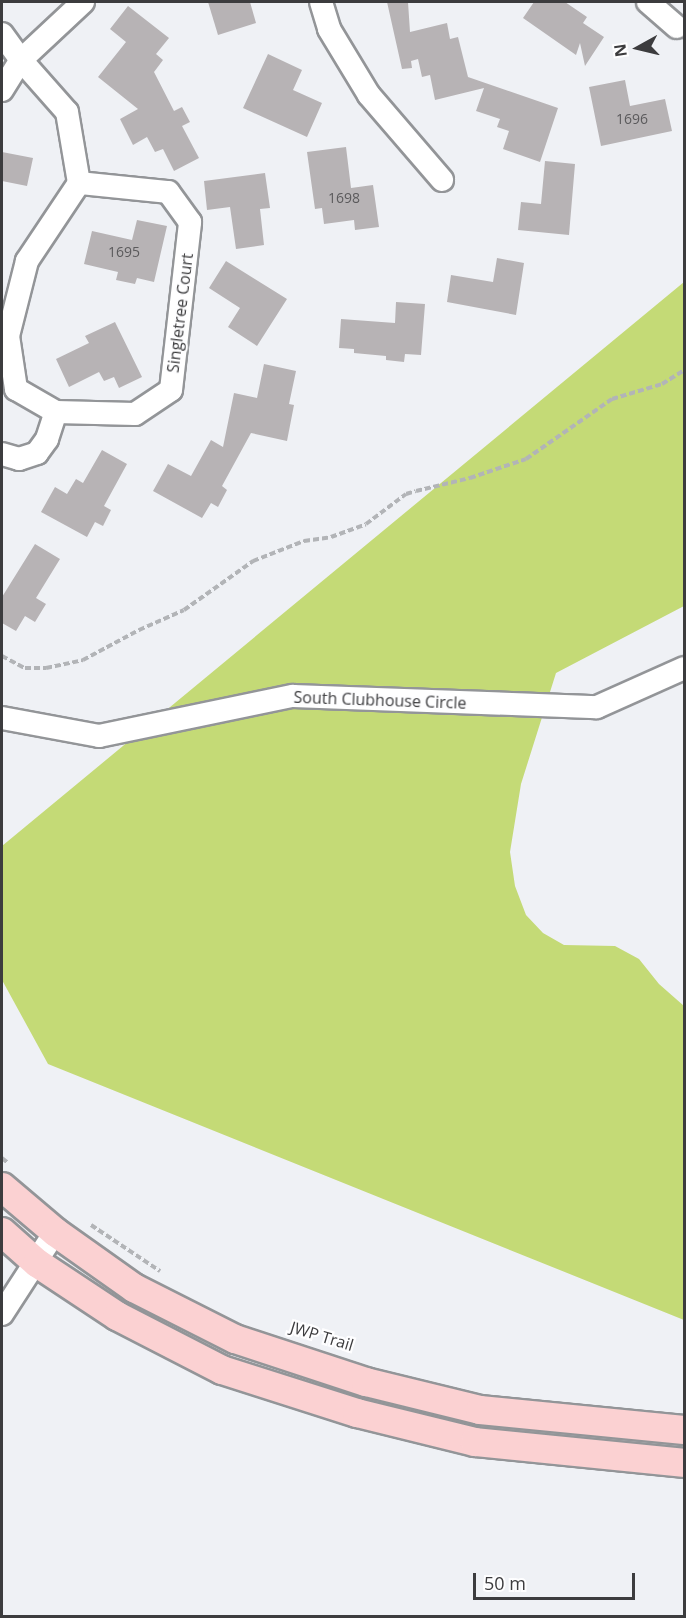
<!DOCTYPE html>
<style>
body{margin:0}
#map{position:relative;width:686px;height:1618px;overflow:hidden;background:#eff1f5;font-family:"Open Sans",sans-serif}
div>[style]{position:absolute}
.green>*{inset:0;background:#c4da76}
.building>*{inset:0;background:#b7b3b5}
.path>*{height:4px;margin-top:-2px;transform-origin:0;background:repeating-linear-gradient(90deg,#b2b4b7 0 6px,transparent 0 9px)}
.roads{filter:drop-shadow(2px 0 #939598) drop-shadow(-2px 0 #939598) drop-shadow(0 2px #939598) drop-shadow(0 -2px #939598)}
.minor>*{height:22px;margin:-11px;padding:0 11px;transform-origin:11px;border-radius:11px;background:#fff}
.major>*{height:28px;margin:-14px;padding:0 14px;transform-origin:14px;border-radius:14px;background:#fbd1d2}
span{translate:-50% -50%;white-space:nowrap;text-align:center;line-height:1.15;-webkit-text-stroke:4.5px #fefeff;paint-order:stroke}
.number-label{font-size:14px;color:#5b5a5c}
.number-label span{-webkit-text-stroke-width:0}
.street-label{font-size:16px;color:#3c3c3e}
.frame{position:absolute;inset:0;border:3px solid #3c3c3e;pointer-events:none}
.north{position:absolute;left:608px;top:18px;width:60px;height:60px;-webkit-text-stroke:4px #fefeff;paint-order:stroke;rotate:262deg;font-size:16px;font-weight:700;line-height:24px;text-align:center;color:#3c3c3e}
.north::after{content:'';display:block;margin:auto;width:21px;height:27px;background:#3c3c3e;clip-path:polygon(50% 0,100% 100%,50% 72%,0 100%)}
.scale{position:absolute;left:473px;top:1573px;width:162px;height:27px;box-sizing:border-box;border:3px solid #3c3c3e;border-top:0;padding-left:8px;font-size:18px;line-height:21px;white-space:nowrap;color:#3c3c3e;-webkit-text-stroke:4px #fefeff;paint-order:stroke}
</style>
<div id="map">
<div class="green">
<div style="clip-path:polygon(684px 282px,684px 606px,556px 673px,521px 784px,510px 852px,515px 886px,526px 915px,543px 933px,564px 945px,615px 946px,639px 959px,659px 984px,684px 1006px,684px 1320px,48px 1064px,2px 980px,2px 846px)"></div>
</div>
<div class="building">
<div style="clip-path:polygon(208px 2px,250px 2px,256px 23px,218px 35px)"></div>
<div style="clip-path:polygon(387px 2px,408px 2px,410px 32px,447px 23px,450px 39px,458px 37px,468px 77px,558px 108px,540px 162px,503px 149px,509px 131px,497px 127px,500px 119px,476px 111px,484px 88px,435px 100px,430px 75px,422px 77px,418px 59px,411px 61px,412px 68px,402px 69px)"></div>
<div style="clip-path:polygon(534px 2px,565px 2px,587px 17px,583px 23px,604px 37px,585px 66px,580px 43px,576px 55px,523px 18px)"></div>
<div style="clip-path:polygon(128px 6px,169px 38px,156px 54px,163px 60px,154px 72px,174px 111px,182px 107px,190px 122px,182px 126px,199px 158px,174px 171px,163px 149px,155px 152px,147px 137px,133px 145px,120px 119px,138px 109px,98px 77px,126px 42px,110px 29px)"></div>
<div style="clip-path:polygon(268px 54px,302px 70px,293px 90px,322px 103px,307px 137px,243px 108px)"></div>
<div style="clip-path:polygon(625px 80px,630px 106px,665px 99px,672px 131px,601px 146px,589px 87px)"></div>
<div style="clip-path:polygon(346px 147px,351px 188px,373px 185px,379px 227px,355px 230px,354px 220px,324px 224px,322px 208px,315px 209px,307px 152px)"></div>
<div style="clip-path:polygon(2px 152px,33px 158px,27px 186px,2px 181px)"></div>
<div style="clip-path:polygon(545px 161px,575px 164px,569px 235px,518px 230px,521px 202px,541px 204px)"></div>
<div style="clip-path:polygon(265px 173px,270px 208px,260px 209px,264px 245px,236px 249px,230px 207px,207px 210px,204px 181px)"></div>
<div style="clip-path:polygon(137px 220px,167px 226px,154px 282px,137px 278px,135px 284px,116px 280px,118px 272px,84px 264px,92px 231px,132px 240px)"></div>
<div style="clip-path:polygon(497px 258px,524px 263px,516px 315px,447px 302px,451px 275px,493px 282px)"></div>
<div style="clip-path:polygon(226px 261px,287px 299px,257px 346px,228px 327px,240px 308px,209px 288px)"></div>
<div style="clip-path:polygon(396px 302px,425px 304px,421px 355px,405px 354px,404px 362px,386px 360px,386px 356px,354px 353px,354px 349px,339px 348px,341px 319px,395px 323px)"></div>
<div style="clip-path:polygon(115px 322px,142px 377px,119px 388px,114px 377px,104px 381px,99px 372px,69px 387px,56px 359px,89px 343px,85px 336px)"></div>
<div style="clip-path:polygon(264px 364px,296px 371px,289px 404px,294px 405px,287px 441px,251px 433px,222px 486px,227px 490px,218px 507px,211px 503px,202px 518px,153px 491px,168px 464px,191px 476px,211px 440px,223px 447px,234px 393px,257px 398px)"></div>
<div style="clip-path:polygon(102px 450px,127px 464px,104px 506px,111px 510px,103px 526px,95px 522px,87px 537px,41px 512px,55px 487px,67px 494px,76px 479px,83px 483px)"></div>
<div style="clip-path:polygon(35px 544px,60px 559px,36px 598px,46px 604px,35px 622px,25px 616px,16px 631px,2px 623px,2px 597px)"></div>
</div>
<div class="path">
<div style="left:2px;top:656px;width:26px;rotate:28deg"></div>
<div style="left:25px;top:668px;width:21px"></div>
<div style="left:46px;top:668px;width:38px;rotate:-12deg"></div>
<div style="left:83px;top:660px;width:64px;rotate:-28.2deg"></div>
<div style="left:139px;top:630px;width:49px;rotate:-24deg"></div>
<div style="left:184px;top:610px;width:85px;rotate:-35.4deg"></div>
<div style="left:253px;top:561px;width:55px;rotate:-21.4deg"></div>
<div style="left:304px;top:541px;width:27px;rotate:-8deg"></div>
<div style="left:331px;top:537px;width:37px;rotate:-20deg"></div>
<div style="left:366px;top:524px;width:50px;rotate:-36.9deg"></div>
<div style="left:406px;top:494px;width:10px;rotate:-17deg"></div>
<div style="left:416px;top:491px;width:56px;rotate:-13.5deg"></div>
<div style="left:470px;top:478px;width:59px;rotate:-18.7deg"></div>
<div style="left:526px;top:459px;width:105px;rotate:-34.9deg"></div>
<div style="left:612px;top:399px;width:52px;rotate:-16.7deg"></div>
<div style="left:662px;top:384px;width:26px;rotate:-32deg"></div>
<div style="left:2px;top:1158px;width:8px;rotate:40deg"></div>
<div style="left:91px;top:1225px;width:83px;rotate:33.7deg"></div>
</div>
<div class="roads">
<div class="minor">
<div style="left:321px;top:2px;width:28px;rotate:73deg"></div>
<div style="left:329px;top:29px;width:77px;rotate:58.8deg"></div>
<div style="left:369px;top:95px;width:112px;rotate:49.3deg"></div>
<div style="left:648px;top:2px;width:38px;rotate:41deg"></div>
<div style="left:2px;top:34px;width:32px;rotate:54deg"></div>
<div style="left:21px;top:60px;width:69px;rotate:48.5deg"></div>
<div style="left:67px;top:112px;width:72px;rotate:80.4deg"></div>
<div style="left:79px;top:183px;width:94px;rotate:123.7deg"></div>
<div style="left:27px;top:261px;width:77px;rotate:104.2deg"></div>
<div style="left:8px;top:336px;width:54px;rotate:81.4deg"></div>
<div style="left:16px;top:389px;width:46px;rotate:29.9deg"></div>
<div style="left:56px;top:412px;width:79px;rotate:1.5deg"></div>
<div style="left:135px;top:414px;width:43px;rotate:-33.7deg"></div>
<div style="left:171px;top:390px;width:169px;rotate:-83.5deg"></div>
<div style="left:190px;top:222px;width:37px;rotate:-126deg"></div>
<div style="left:168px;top:192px;width:89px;rotate:-174.2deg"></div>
<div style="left:2px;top:90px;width:36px;rotate:-58deg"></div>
<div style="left:21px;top:60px;width:85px;rotate:-43.1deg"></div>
<div style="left:2px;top:454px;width:18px;rotate:16deg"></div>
<div style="left:19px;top:459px;width:19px;rotate:-18deg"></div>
<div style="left:37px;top:453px;width:17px;rotate:-54deg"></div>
<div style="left:47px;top:439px;width:28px;rotate:-72deg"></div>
<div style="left:2px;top:718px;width:99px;rotate:10.5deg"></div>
<div style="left:99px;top:736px;width:198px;rotate:-11.7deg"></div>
<div style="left:293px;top:696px;width:304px;rotate:2.1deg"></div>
<div style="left:597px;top:707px;width:95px;rotate:-24.1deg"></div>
<div style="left:2px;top:1314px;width:98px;rotate:-57.1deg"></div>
</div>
<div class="major">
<div style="left:2px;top:1187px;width:70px;rotate:40.3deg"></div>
<div style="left:55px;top:1232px;width:97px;rotate:35.3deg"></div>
<div style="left:134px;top:1288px;width:113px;rotate:26.8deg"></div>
<div style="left:235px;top:1339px;width:138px;rotate:18.2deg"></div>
<div style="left:366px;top:1382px;width:117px;rotate:13.8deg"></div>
<div style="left:480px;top:1410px;width:205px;rotate:5.6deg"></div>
<div style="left:2px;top:1232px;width:47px;rotate:41.5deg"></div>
<div style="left:37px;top:1263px;width:96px;rotate:33.5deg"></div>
<div style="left:117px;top:1316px;width:118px;rotate:27.2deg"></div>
<div style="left:222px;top:1370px;width:142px;rotate:17.7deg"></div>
<div style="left:357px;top:1413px;width:122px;rotate:13.8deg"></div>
<div style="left:475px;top:1442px;width:210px;rotate:5.7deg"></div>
</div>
</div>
<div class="number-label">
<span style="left:632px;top:119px">1696</span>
<span style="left:344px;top:198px">1698</span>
<span style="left:124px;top:252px">1695</span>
</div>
<div class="street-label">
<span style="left:180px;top:313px;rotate:-83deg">Singletree Court</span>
<span style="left:380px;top:700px;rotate:2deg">South Clubhouse Circle</span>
<span style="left:322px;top:1336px;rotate:17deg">JWP Trail</span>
</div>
<div class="frame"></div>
<div class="north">N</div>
<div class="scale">50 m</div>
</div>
